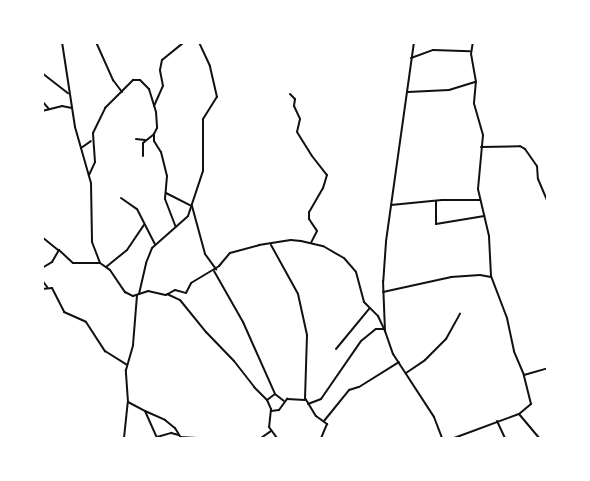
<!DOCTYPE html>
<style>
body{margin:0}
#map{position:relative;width:590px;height:481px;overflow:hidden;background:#fff;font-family:Poppins,sans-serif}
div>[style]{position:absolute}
.minor>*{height:2px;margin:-1px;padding:0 1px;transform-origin:1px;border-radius:1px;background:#111}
span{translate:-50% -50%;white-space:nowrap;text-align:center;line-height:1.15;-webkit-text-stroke:5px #fff;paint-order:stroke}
.frame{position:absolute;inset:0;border:44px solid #fff;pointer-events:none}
</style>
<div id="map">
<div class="minor">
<div style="left:62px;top:42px;width:86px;rotate:81.3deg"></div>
<div style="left:75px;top:127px;width:58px;rotate:74.1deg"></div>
<div style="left:91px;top:183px;width:59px;rotate:89deg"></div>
<div style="left:92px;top:242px;width:22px;rotate:69deg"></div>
<div style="left:100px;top:263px;width:12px;rotate:35deg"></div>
<div style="left:110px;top:270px;width:27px;rotate:56deg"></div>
<div style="left:125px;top:292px;width:9px;rotate:27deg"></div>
<div style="left:133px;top:296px;width:16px;rotate:-18deg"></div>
<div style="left:148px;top:291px;width:18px;rotate:13deg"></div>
<div style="left:166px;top:295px;width:10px;rotate:-29deg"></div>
<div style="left:175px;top:290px;width:11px;rotate:15deg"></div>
<div style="left:186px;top:293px;width:11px;rotate:-63deg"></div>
<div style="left:191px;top:283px;width:33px;rotate:-31deg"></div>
<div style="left:219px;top:266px;width:17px;rotate:-50deg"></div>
<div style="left:230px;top:253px;width:30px;rotate:-15deg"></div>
<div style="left:259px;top:245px;width:32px;rotate:-9deg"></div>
<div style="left:291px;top:240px;width:10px;rotate:6deg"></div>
<div style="left:301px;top:241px;width:23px;rotate:13deg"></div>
<div style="left:323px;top:246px;width:24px;rotate:30deg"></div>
<div style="left:344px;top:258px;width:18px;rotate:49deg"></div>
<div style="left:356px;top:272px;width:31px;rotate:75deg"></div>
<div style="left:364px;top:302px;width:20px;rotate:45deg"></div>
<div style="left:378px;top:316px;width:17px;rotate:65deg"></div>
<div style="left:96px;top:42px;width:42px;rotate:65.9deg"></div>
<div style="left:113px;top:80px;width:15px;rotate:53deg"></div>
<div style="left:414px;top:42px;width:202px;rotate:98deg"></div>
<div style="left:386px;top:242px;width:39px;rotate:94deg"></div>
<div style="left:383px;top:281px;width:50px;rotate:87.7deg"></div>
<div style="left:385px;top:331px;width:24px;rotate:71deg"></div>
<div style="left:393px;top:354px;width:75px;rotate:56.9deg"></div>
<div style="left:434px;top:417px;width:22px;rotate:69deg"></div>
<div style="left:411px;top:58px;width:23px;rotate:-20deg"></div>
<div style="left:433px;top:50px;width:37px;rotate:2deg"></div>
<div style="left:42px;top:73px;width:33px;rotate:38deg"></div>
<div style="left:408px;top:92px;width:41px;rotate:-2.8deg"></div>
<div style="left:449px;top:90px;width:28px;rotate:-17deg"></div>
<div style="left:290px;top:94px;width:7px;rotate:45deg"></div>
<div style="left:295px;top:99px;width:7px;rotate:98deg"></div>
<div style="left:294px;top:106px;width:14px;rotate:65deg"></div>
<div style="left:300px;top:119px;width:13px;rotate:103deg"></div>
<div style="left:297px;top:132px;width:28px;rotate:58deg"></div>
<div style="left:312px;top:156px;width:24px;rotate:52deg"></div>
<div style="left:327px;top:175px;width:14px;rotate:107deg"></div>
<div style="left:323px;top:188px;width:28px;rotate:120deg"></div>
<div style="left:309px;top:212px;width:7px;rotate:90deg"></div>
<div style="left:309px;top:219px;width:14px;rotate:56deg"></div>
<div style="left:317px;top:231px;width:13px;rotate:117deg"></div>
<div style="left:42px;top:101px;width:11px;rotate:49deg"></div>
<div style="left:154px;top:106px;width:22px;rotate:-66deg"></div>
<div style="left:163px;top:86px;width:16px;rotate:-101deg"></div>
<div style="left:160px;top:70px;width:10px;rotate:-79deg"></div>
<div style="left:162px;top:60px;width:28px;rotate:-39deg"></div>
<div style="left:42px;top:111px;width:21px;rotate:-14deg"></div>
<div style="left:62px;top:106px;width:10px;rotate:11deg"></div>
<div style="left:136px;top:139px;width:9px;rotate:6deg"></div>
<div style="left:481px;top:147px;width:39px;rotate:-1deg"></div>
<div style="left:520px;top:146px;width:6px;rotate:31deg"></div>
<div style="left:525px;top:149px;width:21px;rotate:55deg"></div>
<div style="left:537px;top:166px;width:13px;rotate:86deg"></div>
<div style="left:538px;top:179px;width:26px;rotate:67deg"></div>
<div style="left:81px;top:148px;width:12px;rotate:-35deg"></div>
<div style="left:143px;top:156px;width:13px;rotate:-90deg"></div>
<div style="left:143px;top:143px;width:14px;rotate:-39deg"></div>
<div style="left:89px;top:175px;width:14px;rotate:-65deg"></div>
<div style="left:95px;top:162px;width:29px;rotate:-94deg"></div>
<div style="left:93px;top:133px;width:28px;rotate:-64deg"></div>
<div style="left:105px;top:108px;width:40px;rotate:-45deg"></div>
<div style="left:133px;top:80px;width:7px"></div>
<div style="left:140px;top:80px;width:13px;rotate:45deg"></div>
<div style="left:149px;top:89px;width:24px;rotate:73deg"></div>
<div style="left:156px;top:112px;width:16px;rotate:86deg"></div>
<div style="left:157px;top:128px;width:7px;rotate:117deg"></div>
<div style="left:154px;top:134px;width:7px;rotate:90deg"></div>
<div style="left:154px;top:141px;width:13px;rotate:58deg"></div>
<div style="left:161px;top:152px;width:25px;rotate:76deg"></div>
<div style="left:167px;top:176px;width:23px;rotate:95deg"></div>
<div style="left:165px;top:199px;width:30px;rotate:69deg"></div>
<div style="left:166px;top:193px;width:29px;rotate:27deg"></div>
<div style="left:192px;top:206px;width:50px;rotate:74.8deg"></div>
<div style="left:205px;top:254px;width:19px;rotate:54deg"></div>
<div style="left:121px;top:198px;width:19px;rotate:35deg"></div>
<div style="left:137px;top:209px;width:39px;rotate:63deg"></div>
<div style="left:436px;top:201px;width:23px;rotate:90deg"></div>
<div style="left:436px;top:224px;width:49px;rotate:-9.5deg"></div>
<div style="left:391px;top:205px;width:51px;rotate:-5.6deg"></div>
<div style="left:442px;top:200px;width:38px"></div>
<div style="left:42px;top:237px;width:21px;rotate:39deg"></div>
<div style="left:271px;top:245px;width:56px;rotate:61.1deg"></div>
<div style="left:298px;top:294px;width:42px;rotate:77.6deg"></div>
<div style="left:307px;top:335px;width:63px;rotate:91.8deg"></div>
<div style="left:305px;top:398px;width:21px;rotate:59deg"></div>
<div style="left:316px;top:416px;width:14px;rotate:36deg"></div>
<div style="left:327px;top:424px;width:15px;rotate:113deg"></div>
<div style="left:106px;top:267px;width:27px;rotate:-39deg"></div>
<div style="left:127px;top:250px;width:30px;rotate:-56deg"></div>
<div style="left:42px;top:268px;width:12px;rotate:-31deg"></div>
<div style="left:52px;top:262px;width:14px;rotate:-60deg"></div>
<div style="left:59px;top:250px;width:19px;rotate:43deg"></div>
<div style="left:73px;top:263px;width:27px"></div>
<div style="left:214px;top:271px;width:59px;rotate:60.4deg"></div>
<div style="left:243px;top:322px;width:79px;rotate:66deg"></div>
<div style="left:275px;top:394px;width:11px;rotate:38deg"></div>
<div style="left:42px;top:280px;width:9px;rotate:54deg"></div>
<div style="left:42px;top:289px;width:10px;rotate:-6deg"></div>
<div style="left:52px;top:288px;width:27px;rotate:63deg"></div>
<div style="left:64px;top:312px;width:24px;rotate:24deg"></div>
<div style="left:86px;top:322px;width:35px;rotate:57deg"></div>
<div style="left:105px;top:351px;width:26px;rotate:32deg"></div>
<div style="left:383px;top:292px;width:70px;rotate:-12.4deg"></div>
<div style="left:451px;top:277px;width:29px;rotate:-4deg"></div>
<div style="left:480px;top:275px;width:11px;rotate:10deg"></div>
<div style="left:139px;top:294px;width:32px;rotate:-77deg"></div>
<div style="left:146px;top:263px;width:16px;rotate:-68deg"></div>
<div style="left:152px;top:248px;width:48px;rotate:-41.6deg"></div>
<div style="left:188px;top:216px;width:47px;rotate:-71.6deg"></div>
<div style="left:203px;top:171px;width:52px;rotate:-90deg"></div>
<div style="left:203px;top:119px;width:26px;rotate:-58deg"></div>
<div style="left:217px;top:97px;width:32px;rotate:-103deg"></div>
<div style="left:210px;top:66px;width:26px;rotate:-115deg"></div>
<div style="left:167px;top:294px;width:14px;rotate:25deg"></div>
<div style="left:180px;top:300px;width:41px;rotate:50.9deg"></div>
<div style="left:206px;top:332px;width:40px;rotate:46deg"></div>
<div style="left:234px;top:361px;width:33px;rotate:52deg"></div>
<div style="left:254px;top:387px;width:18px;rotate:45deg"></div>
<div style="left:267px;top:400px;width:10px;rotate:66deg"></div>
<div style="left:271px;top:409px;width:18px;rotate:96deg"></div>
<div style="left:269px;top:427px;width:14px;rotate:54deg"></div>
<div style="left:336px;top:349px;width:52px;rotate:-50.5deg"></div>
<div style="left:406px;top:373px;width:23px;rotate:-34deg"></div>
<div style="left:425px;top:360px;width:30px;rotate:-45deg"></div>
<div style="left:446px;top:339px;width:29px;rotate:-61deg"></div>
<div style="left:524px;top:375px;width:25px;rotate:-16deg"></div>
<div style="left:267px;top:400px;width:10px;rotate:-37deg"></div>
<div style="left:128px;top:402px;width:19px;rotate:28deg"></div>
<div style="left:145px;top:411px;width:30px;rotate:66deg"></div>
<div style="left:308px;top:404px;width:14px;rotate:-21deg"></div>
<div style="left:321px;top:399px;width:70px;rotate:-55.4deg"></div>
<div style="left:361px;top:341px;width:19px;rotate:-39deg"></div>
<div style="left:376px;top:329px;width:8px"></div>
<div style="left:145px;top:411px;width:22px;rotate:24deg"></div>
<div style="left:165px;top:420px;width:13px;rotate:39deg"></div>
<div style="left:175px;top:428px;width:12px;rotate:59deg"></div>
<div style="left:271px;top:411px;width:8px;rotate:-7deg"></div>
<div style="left:279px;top:410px;width:14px;rotate:-54deg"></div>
<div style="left:287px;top:399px;width:18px;rotate:3deg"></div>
<div style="left:519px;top:414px;width:31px;rotate:50deg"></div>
<div style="left:324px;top:421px;width:40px;rotate:-51deg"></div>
<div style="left:349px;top:390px;width:10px;rotate:-17deg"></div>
<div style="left:359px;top:387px;width:47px;rotate:-32deg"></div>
<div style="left:497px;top:421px;width:19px;rotate:65deg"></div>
<div style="left:157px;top:437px;width:15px;rotate:-16deg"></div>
<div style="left:171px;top:433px;width:8px;rotate:14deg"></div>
<div style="left:180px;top:437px;width:17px;rotate:3deg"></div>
<div style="left:124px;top:438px;width:36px;rotate:-84deg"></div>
<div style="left:128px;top:402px;width:32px;rotate:-94deg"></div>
<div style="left:126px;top:370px;width:26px;rotate:-74deg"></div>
<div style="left:133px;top:345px;width:50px;rotate:-85.4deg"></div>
<div style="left:261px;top:438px;width:12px;rotate:-35deg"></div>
<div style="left:454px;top:438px;width:69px;rotate:-20.3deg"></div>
<div style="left:519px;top:414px;width:16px;rotate:-40deg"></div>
<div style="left:531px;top:404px;width:30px;rotate:-104deg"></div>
<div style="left:524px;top:375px;width:26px;rotate:-113deg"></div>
<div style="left:514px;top:351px;width:34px;rotate:-102deg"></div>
<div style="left:507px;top:318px;width:45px;rotate:-110.9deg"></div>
<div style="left:491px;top:276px;width:40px;rotate:-92.9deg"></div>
<div style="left:489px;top:236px;width:48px;rotate:-103.2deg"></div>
<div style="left:478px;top:189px;width:54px;rotate:-84.7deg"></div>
<div style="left:483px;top:135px;width:33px;rotate:-106deg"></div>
<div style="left:474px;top:103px;width:21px;rotate:-85deg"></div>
<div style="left:476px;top:82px;width:28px;rotate:-100deg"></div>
<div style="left:471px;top:54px;width:12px;rotate:-81deg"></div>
</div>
<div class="frame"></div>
</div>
